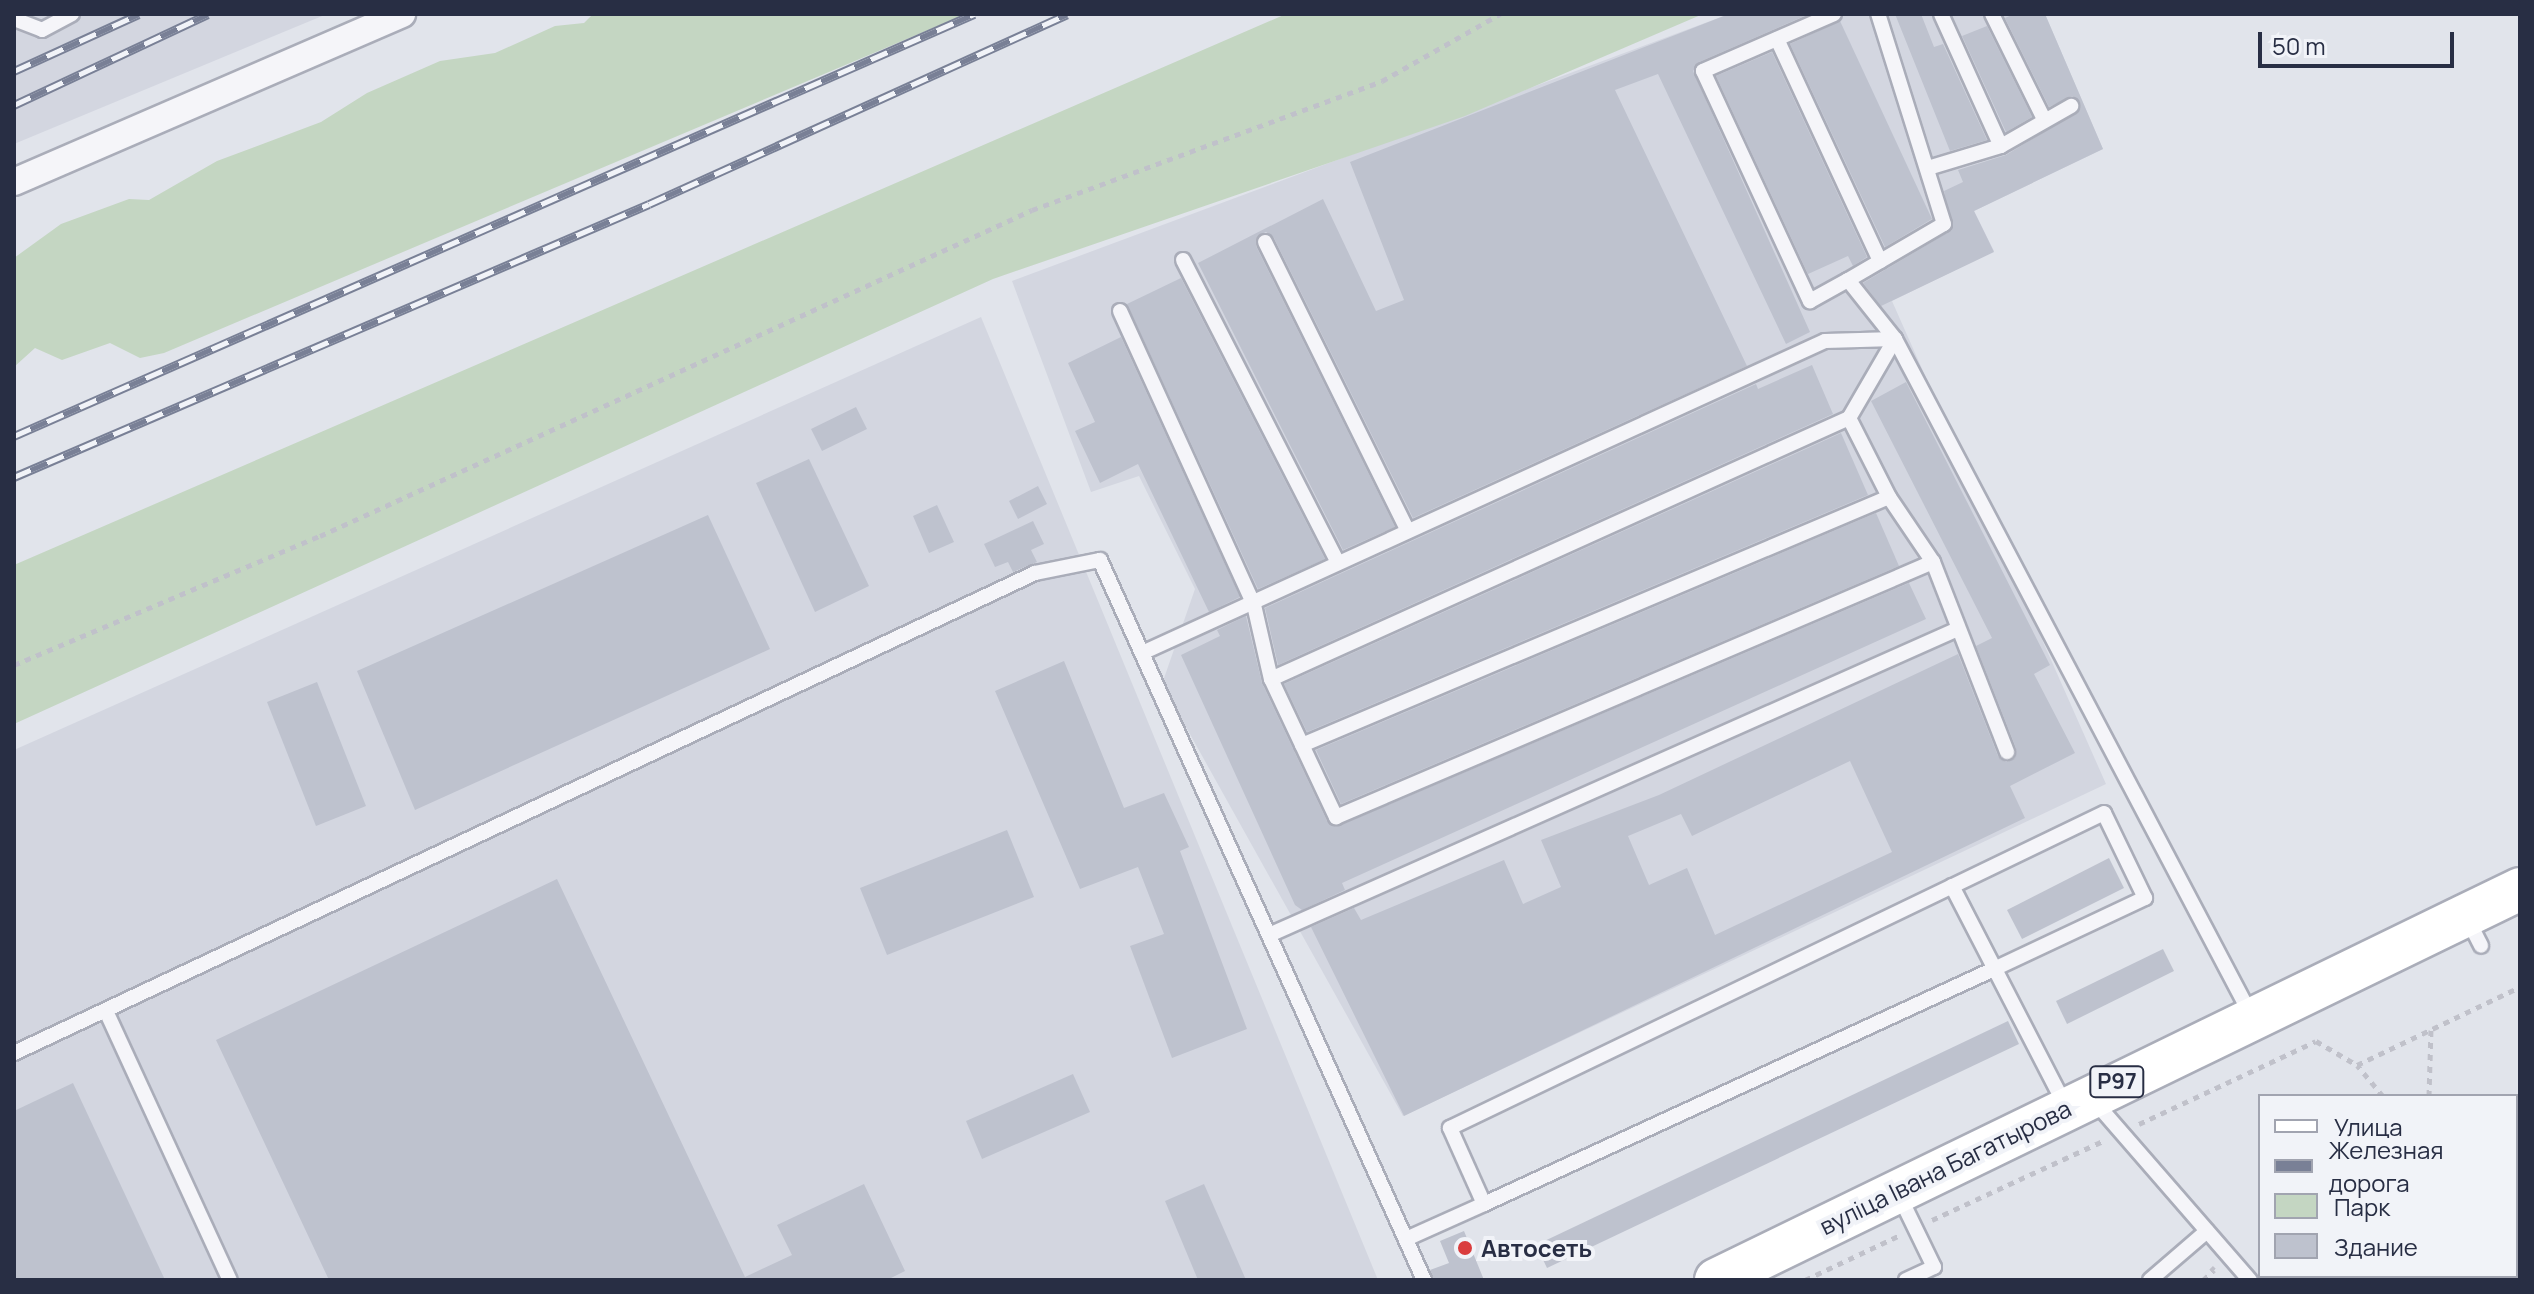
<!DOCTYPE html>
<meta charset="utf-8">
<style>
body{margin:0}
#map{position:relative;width:2534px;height:1294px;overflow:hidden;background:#e1e4eb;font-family:Manrope,sans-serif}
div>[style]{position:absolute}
.built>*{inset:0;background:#d3d6e0}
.green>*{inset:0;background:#c4d6c2}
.building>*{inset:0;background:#bec2ce}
.path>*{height:5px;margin-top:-2.5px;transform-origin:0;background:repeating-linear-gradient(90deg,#c0c1ca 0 6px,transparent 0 12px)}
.roads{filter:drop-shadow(2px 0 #aaadb9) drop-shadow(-2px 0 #aaadb9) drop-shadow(0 2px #aaadb9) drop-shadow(0 -2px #aaadb9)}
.lane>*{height:14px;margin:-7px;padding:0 7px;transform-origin:7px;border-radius:7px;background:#f5f5f9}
.street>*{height:26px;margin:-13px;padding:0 13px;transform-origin:13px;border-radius:13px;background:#f5f5f9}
.primary>*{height:42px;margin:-21px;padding:0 21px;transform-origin:21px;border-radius:21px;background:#fff}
.rail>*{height:9px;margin-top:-4.5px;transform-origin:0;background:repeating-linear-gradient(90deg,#f1f3f8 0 18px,#798096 0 36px);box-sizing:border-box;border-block:2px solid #798096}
.dots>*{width:22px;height:22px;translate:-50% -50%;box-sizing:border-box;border:4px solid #f1f3f8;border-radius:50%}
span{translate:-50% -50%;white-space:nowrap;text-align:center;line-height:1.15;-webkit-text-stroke:8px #f1f3f8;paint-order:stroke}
.shield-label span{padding:2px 6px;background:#f1f3f8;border:2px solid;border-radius:6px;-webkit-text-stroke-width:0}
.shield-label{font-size:22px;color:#282e44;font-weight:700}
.street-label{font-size:24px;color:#282e44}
.poi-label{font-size:24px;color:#282e44;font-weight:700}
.left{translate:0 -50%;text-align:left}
.frame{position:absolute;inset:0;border:16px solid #282e44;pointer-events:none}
.legend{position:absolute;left:2258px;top:1094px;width:260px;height:184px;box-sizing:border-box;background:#f1f3f8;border:2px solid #a1a4b0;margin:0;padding:10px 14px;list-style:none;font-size:24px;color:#282e44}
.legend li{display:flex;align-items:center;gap:16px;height:40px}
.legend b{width:40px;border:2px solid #a1a4b0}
.scale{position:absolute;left:2258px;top:32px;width:196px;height:36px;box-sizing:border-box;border:4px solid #282e44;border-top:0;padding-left:10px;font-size:24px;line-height:28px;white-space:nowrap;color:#282e44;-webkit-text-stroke:6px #f1f3f8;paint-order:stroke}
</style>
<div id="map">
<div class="built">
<div style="clip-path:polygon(14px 14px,327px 14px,14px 144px)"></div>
<div style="clip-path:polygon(1729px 14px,2045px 14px,2103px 149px,1974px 211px,1994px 251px,1892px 301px,2106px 784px,1403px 1116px,1162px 684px,1195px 589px,1139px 476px,1091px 492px,1012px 281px)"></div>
<div style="clip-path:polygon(981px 317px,1378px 1280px,14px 1280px,14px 750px)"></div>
</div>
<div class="green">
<div style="clip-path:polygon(593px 14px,966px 14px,164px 353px,140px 358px,110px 343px,62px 360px,35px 348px,14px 367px,14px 258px,61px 224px,129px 199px,149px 200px,217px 161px,321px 122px,367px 93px,440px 61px,495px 53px,555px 26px,584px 23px)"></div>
<div style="clip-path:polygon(1286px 14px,1703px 14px,1465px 116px,993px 279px,14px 724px,14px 565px)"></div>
</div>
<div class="building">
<div style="clip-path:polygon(1729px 14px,1809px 14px,1699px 62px,1693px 71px,1810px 332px,1786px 344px,1658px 74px,1615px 90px,1747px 366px,1413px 518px,1274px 238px,1266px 232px,1257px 236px,1256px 246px,1395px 527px,1343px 550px,1198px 263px,1323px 199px,1376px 311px,1404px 300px,1350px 162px)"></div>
<div style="clip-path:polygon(1895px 14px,1921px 14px,1934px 47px,1943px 44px,1987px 140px,1950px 151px)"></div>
<div style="clip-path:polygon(2014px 14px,2045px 14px,2103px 149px,1974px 211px,1994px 252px,1881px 306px,1863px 283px,1952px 230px,1944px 191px,1963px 182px,1958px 170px,2006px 155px,2080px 110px,2080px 102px,2072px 96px,2049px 107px,2005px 18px)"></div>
<div style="clip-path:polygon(1840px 21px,1932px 219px,1885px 247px,1790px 44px)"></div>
<div style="clip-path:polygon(1987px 26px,2032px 117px,2006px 132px,1962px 36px)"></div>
<div style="clip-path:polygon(1772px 52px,1867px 257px,1853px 266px,1848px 256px,1808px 274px,1716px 76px)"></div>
<div style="clip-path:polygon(1181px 278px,1325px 559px,1258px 589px,1127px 304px)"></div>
<div style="clip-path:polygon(1121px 337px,1240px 597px,1209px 612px,1138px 464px,1100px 483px,1075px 431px,1095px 422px,1068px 363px)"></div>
<div style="clip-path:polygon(1812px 365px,1833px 414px,1278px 665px,1265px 608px,1756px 384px,1758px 389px)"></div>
<div style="clip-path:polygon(evenodd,1906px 382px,2050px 665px,2034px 674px,2075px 753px,2010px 786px,2025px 818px,1404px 1116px,1311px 927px,1354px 908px,1361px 920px,1504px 860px,1523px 904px,1561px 887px,1541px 840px,1659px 795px,1958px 654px,1998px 756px,2006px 762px,2015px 758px,2016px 748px,1976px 646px,1992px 638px,1871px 401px,1906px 382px,1850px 761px,1892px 852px,1715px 935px,1687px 868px,1649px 885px,1628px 836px,1681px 814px,1692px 836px,1850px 761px)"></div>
<div style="clip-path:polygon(856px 407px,867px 429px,822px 451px,811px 429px)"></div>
<div style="clip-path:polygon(1841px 433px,1868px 495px,1307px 732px,1284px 684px)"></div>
<div style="clip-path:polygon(809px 459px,869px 586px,815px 612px,756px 483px)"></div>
<div style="clip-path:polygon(1038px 486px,1047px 504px,1018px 519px,1009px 501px)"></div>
<div style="clip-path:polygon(937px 505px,954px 542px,929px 553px,913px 516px)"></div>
<div style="clip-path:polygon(1876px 513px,1899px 566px,1341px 804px,1316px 750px)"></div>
<div style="clip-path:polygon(708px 515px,770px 649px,415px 810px,357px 671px)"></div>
<div style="clip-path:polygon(1033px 521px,1044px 544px,1031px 550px,1037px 562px,1013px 572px,1008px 562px,995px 567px,984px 544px)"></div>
<div style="clip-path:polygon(1909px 583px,1926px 619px,1342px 883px,1345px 890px,1302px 910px,1295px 905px,1181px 655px,1220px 636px,1217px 630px,1246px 616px,1262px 683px,1327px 821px,1336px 827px)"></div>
<div style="clip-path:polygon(1064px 661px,1124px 808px,1164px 793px,1189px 847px,1180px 851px,1247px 1029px,1172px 1058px,1130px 946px,1164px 934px,1138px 867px,1080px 889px,995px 691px)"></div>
<div style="clip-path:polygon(317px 682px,366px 806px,316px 826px,267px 702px)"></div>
<div style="clip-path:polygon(1007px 830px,1034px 897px,887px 955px,860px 888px)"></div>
<div style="clip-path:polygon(2109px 858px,2124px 888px,2022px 939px,2007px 910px)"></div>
<div style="clip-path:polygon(557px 879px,745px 1277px,792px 1255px,777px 1225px,864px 1184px,905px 1271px,887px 1280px,329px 1280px,216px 1040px)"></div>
<div style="clip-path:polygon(2163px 949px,2174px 971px,2067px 1024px,2056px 1001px)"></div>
<div style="clip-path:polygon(2008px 1021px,2019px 1044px,1547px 1268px,1536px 1245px)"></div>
<div style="clip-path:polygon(1073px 1074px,1090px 1112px,982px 1159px,966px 1121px)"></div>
<div style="clip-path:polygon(73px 1083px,165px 1280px,14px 1280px,14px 1111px)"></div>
<div style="clip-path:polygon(1204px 1184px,1246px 1280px,1198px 1280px,1165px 1201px)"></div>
<div style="clip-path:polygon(1464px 1231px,1484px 1280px,1434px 1280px,1430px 1270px,1449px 1263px,1440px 1241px)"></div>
</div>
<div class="path">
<div style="left:14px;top:665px;width:332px;rotate:-22.9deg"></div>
<div style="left:320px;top:536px;width:783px;rotate:-24.6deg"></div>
<div style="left:1032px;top:210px;width:373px;rotate:-20.2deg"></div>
<div style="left:1382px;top:81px;width:136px;rotate:-29.6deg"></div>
<div style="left:2383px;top:1096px;width:40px;rotate:-130deg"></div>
<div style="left:2357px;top:1065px;width:181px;rotate:-25.6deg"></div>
<div style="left:2429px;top:1096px;width:66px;rotate:-88.3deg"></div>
<div style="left:2139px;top:1124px;width:195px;rotate:-25.1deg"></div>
<div style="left:2316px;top:1041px;width:48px;rotate:30.3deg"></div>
<div style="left:1932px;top:1220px;width:191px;rotate:-24.8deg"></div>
<div style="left:2480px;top:1276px;width:10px;rotate:24deg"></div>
<div style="left:1805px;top:1280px;width:103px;rotate:-25.3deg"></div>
<div style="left:2203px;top:1280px;width:15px;rotate:-42deg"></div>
<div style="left:2214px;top:1270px;width:4px;rotate:-135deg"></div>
<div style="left:2454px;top:1280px;width:6px;rotate:-45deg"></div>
</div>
<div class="roads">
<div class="lane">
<div style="left:1834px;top:14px;width:143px;rotate:156.5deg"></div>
<div style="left:1703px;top:71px;width:254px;rotate:65.1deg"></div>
<div style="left:1810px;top:301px;width:43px;rotate:-28.9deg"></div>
<div style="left:1848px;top:280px;width:75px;rotate:51.5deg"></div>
<div style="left:1895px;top:339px;width:764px;rotate:62.23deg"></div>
<div style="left:1941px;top:14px;width:145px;rotate:65.6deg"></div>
<div style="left:1992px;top:14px;width:117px;rotate:63.7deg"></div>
<div style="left:14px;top:19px;width:30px;rotate:21deg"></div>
<div style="left:42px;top:30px;width:34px;rotate:-28deg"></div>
<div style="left:1777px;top:39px;width:245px;rotate:65.1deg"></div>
<div style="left:1928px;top:168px;width:76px;rotate:-16.8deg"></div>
<div style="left:2001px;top:146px;width:81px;rotate:-29.7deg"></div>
<div style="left:1265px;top:242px;width:322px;rotate:63.7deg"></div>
<div style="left:1183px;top:260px;width:340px;rotate:62.9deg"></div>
<div style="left:1848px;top:280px;width:111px;rotate:-30.3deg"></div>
<div style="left:1944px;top:224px;width:220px;rotate:-107.4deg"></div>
<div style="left:1120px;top:311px;width:323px;rotate:65.5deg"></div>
<div style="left:1254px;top:605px;width:76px;rotate:77.1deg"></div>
<div style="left:1271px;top:679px;width:153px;rotate:64.8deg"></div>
<div style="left:1336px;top:817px;width:649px;rotate:-23.13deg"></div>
<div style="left:1895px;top:339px;width:91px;rotate:120.2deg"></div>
<div style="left:1849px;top:418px;width:89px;rotate:63.1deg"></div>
<div style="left:1889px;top:497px;width:78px;rotate:55.9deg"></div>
<div style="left:1933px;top:562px;width:204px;rotate:68.7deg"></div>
<div style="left:1142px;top:653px;width:751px;rotate:-24.55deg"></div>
<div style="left:1825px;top:341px;width:70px;rotate:-1.6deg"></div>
<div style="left:1271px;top:679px;width:634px;rotate:-24.3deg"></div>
<div style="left:1302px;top:745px;width:637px;rotate:-22.9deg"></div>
<div style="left:1952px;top:886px;width:249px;rotate:62.7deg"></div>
<div style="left:2467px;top:918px;width:31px;rotate:63deg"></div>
<div style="left:1269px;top:935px;width:754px;rotate:-23.95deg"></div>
<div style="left:106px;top:1011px;width:296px;rotate:65.3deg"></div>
<div style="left:14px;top:1053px;width:1128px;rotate:-25.18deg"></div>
<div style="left:1035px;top:573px;width:66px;rotate:-11.3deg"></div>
<div style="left:1100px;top:560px;width:790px;rotate:65.77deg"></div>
<div style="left:2095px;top:1102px;width:236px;rotate:49deg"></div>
<div style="left:1899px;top:1195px;width:80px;rotate:64.1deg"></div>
<div style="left:1934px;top:1267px;width:31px;rotate:155deg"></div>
<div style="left:2516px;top:1226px;width:6px;rotate:-45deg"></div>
<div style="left:1406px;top:1239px;width:85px;rotate:-24.2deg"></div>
<div style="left:1484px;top:1204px;width:562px;rotate:-24.74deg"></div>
<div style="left:1994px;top:969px;width:167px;rotate:-25.2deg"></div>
<div style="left:2145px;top:898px;width:94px;rotate:-115.8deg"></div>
<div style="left:2104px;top:813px;width:726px;rotate:154.28deg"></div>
<div style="left:1450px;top:1128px;width:83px;rotate:65.9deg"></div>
<div style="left:2516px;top:1265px;width:6px;rotate:45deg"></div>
<div style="left:2150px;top:1280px;width:75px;rotate:-40.7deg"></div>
<div style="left:2413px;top:1280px;width:6px;rotate:-45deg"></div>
</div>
<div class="street">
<div style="left:14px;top:182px;width:423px;rotate:-23.4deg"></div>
</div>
<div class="primary">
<div style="left:1716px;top:1280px;width:894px;rotate:-25.93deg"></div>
</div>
</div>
<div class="rail">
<div style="left:14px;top:71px;width:137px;rotate:-24.5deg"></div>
<div style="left:14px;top:105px;width:214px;rotate:-25.1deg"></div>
<div style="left:14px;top:436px;width:1049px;rotate:-23.73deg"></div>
<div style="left:14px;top:477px;width:691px;rotate:-23.26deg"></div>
<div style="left:649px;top:204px;width:459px;rotate:-24.4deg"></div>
</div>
<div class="dots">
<div style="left:1465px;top:1248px;background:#da3d3e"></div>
</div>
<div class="shield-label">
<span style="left:2117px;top:1082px">Р97</span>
</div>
<div class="street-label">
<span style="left:1945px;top:1167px;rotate:-26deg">вуліца Івана Багатырова</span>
</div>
<div class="poi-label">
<span class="left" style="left:1481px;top:1248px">Автосеть</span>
</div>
<div class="frame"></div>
<ul class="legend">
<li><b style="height:10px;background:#fff"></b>Улица</li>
<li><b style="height:10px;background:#798096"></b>Железная дорога</li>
<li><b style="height:22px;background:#c4d6c2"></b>Парк</li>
<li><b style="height:22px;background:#bec2ce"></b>Здание</li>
</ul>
<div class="scale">50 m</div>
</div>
